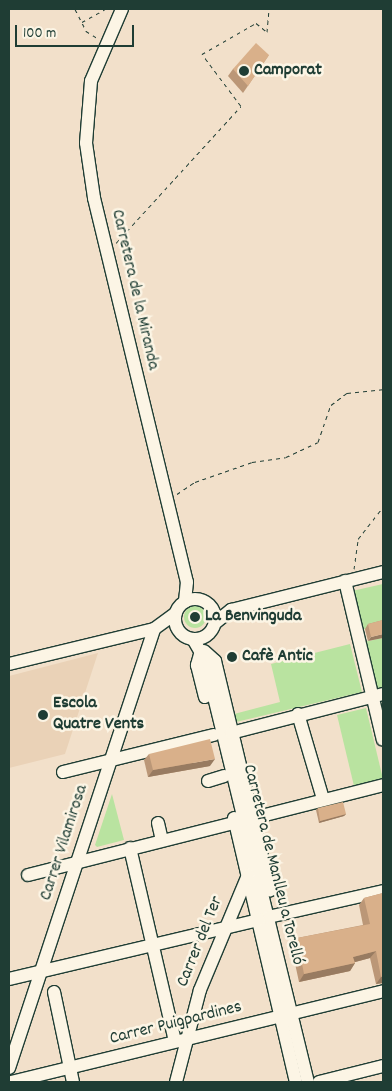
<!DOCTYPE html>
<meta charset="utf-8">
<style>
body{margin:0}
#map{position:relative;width:392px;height:1091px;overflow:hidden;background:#f2e0ca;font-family:Dekko,sans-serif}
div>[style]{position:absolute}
.built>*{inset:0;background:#ead2b7}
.green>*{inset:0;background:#b9e3a0}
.round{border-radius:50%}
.path>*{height:1px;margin-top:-0.5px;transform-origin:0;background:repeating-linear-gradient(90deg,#1f3d34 0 4px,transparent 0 8px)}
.roads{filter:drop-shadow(1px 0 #1f3d34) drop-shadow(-1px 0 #1f3d34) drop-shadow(0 1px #1f3d34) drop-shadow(0 -1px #1f3d34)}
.minor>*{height:12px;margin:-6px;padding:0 6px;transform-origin:6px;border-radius:6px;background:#fcf5e5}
.minor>.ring{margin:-6px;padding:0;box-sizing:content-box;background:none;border:12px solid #fcf5e5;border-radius:50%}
.wall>*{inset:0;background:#bb9777}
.shaded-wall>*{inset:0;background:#987b61}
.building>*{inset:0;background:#d9b08a}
.dots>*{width:14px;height:14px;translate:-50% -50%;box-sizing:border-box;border:2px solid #fcf5e5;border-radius:50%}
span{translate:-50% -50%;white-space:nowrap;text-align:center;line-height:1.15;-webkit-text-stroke:5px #fcf5e5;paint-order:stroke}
.poi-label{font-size:18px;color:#1f3d34;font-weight:700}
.left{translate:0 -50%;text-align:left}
.street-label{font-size:18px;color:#1f3d34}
.frame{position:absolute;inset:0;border:10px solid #1f3d34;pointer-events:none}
.scale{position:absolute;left:15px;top:25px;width:119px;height:22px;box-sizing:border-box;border:2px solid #1f3d34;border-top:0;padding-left:6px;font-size:15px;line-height:18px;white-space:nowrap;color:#1f3d34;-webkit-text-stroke:4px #fcf5e5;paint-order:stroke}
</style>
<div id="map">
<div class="built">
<div style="clip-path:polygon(98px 653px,65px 754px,9px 768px,9px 676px)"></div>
</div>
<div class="green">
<div style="clip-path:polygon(383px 584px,383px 624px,361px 630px,352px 591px)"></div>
<div class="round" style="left:184px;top:606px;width:22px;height:22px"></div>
<div style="clip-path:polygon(383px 638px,383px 687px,376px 689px,364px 642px)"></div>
<div style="clip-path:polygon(350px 644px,362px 692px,236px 722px,234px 714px,280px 702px,271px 664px)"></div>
<div style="clip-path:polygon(366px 708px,383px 779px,354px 786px,337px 715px)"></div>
<div style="clip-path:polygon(112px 794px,124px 840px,97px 847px,95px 845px)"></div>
</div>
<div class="path">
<div style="left:75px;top:9px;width:25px;rotate:63deg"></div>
<div style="left:86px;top:31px;width:13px;rotate:32deg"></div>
<div style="left:82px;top:22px;width:26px;rotate:-29deg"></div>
<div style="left:116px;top:243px;width:185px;rotate:-47.6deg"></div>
<div style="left:241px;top:106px;width:65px;rotate:-126.9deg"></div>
<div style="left:202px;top:54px;width:62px;rotate:-29.9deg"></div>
<div style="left:256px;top:23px;width:14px;rotate:39deg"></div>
<div style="left:267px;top:32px;width:23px;rotate:-85deg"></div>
<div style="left:177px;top:494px;width:22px;rotate:-34deg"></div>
<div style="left:195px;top:482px;width:60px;rotate:-19.3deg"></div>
<div style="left:252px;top:462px;width:34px;rotate:-8deg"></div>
<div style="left:286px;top:457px;width:35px;rotate:-25deg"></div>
<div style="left:318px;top:442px;width:39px;rotate:-71deg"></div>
<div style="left:331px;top:405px;width:20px;rotate:-37deg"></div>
<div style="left:347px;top:393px;width:36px;rotate:-6deg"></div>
<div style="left:354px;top:569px;width:30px;rotate:-82deg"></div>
<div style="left:358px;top:539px;width:41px;rotate:-52deg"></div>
</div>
<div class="roads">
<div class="minor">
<div style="left:122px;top:9px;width:78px;rotate:113.3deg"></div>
<div style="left:91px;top:81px;width:62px;rotate:94.6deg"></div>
<div style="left:86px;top:143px;width:56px;rotate:81.7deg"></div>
<div style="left:94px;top:198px;width:395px;rotate:76.4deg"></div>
<div style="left:187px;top:582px;width:20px;rotate:96deg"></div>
<div style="left:345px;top:581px;width:163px;rotate:76.6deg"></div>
<div class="ring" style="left:175px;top:599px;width:28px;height:28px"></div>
<div style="left:215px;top:623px;width:21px;rotate:-39deg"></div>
<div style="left:231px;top:610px;width:157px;rotate:-14deg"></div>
<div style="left:193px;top:639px;width:24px;rotate:60deg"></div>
<div style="left:205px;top:660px;width:434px;rotate:76.3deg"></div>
<div style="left:201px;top:651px;width:15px;rotate:106deg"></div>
<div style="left:197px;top:665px;width:33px;rotate:76deg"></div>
<div style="left:204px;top:651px;width:15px;rotate:42deg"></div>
<div style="left:215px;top:661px;width:236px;rotate:76.5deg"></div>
<div style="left:9px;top:664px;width:149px;rotate:-13.6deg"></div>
<div style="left:154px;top:629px;width:27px;rotate:-36deg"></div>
<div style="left:298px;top:714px;width:89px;rotate:73.6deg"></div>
<div style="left:231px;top:733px;width:157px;rotate:-14.4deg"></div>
<div style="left:63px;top:772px;width:155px;rotate:-13.8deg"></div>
<div style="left:208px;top:781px;width:17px;rotate:-17deg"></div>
<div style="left:234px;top:818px;width:271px;rotate:76.8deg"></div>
<div style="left:158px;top:823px;width:17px;rotate:77deg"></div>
<div style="left:130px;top:848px;width:198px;rotate:76.9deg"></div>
<div style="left:28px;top:875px;width:366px;rotate:-14.2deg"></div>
<div style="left:268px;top:917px;width:118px;rotate:-12.7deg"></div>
<div style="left:9px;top:979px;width:257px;rotate:-13.3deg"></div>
<div style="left:54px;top:992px;width:92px;rotate:78.1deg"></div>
<div style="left:9px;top:1068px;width:462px;rotate:-71.7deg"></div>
<div style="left:11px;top:1082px;width:383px;rotate:-13.7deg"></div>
<div style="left:176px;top:1082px;width:95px;rotate:-75.4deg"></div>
<div style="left:200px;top:990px;width:125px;rotate:-67.3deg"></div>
<div style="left:319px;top:1082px;width:66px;rotate:-14deg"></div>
</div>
</div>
<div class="wall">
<div style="clip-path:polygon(269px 55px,243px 93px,228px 76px,233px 69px)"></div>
<div style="clip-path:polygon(383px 620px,368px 641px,365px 629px,368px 624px)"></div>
<div style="clip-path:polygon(149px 754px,210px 766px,148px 777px,144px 760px)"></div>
<div style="clip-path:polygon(318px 808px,346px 814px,344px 816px,319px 823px,316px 810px)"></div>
<div style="clip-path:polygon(383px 893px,383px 983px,376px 984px,370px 958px,355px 962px,355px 963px,350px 971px,299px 982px,291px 945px,297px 938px,363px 925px,359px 905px,364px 898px)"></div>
</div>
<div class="shaded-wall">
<div style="clip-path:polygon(383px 634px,383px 638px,368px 641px,371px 637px)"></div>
<div style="clip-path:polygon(215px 759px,210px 766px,148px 777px,153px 770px)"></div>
<div style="clip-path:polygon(346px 814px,344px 816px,319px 823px,320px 821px)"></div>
<div style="clip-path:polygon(376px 951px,370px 958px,348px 964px,353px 957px)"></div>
<div style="clip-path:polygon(355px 963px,350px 971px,299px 982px,304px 974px)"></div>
<div style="clip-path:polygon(383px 976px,383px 983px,376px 984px,381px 977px)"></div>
</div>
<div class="building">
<div style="clip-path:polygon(256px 43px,269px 55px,248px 86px,233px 69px)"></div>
<div style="clip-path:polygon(383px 620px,383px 634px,371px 637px,368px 624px)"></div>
<div style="clip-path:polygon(210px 739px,215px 759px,153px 770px,149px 754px)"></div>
<div style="clip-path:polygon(343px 802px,346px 814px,320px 821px,318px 808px)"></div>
<div style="clip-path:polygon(383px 893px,383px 976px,381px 977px,376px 951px,353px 957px,355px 963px,304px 974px,297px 938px,370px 924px,364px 898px)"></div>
</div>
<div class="dots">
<div style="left:244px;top:71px;background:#1f3d34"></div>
<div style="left:195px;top:617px;background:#1f3d34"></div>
<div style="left:232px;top:657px;background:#1f3d34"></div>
<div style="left:43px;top:715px;background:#1f3d34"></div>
</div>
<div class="poi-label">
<span class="left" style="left:254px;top:71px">Camporat</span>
<span class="left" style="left:205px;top:617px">La Benvinguda</span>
<span class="left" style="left:242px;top:657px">Cafè Antic</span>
<span class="left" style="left:53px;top:715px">Escola<br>Quatre Vents</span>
</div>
<div class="street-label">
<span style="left:134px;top:290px;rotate:77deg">Carretera de la Miranda</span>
<span style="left:65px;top:843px;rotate:-72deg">Carrer Vilamirosa</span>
<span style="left:272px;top:865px;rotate:76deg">Carretera de Manlleu a Torelló</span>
<span style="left:201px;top:942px;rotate:-68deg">Carrer del Ter</span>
<span style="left:176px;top:1024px;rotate:-14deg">Carrer Puigpardines</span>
</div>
<div class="frame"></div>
<div class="scale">100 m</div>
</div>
